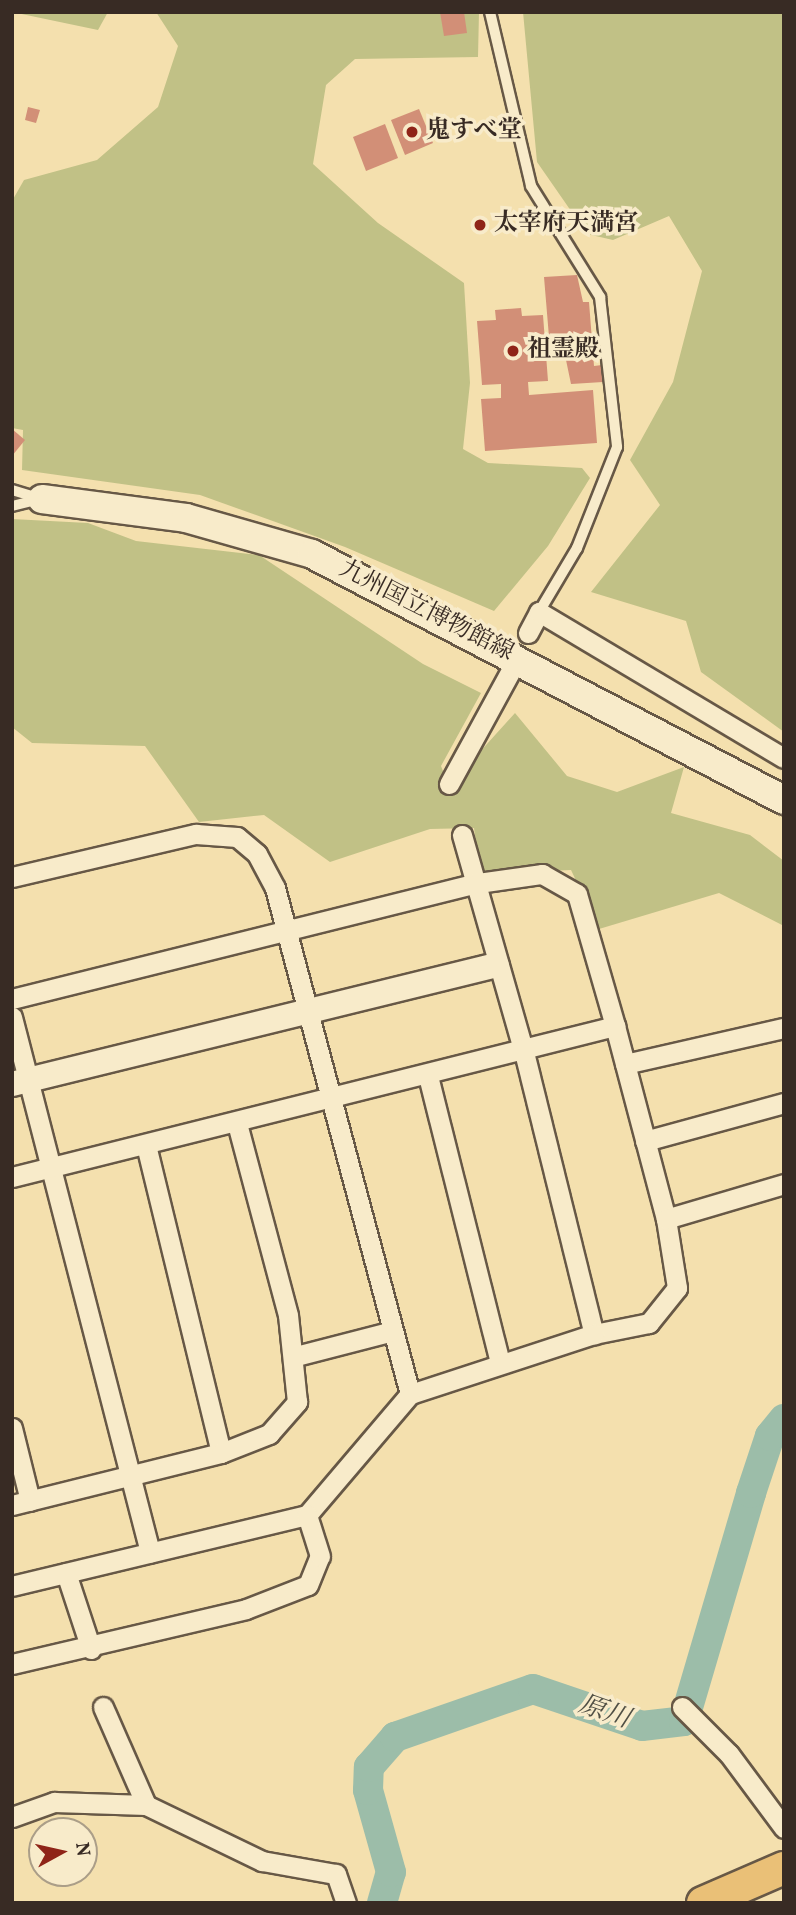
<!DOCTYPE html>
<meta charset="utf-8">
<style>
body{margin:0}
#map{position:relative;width:796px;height:1915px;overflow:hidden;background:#f4e0ae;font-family:Vollkorn,"Noto Serif JP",serif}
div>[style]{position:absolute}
.green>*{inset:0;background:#c1c186}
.river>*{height:30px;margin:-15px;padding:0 15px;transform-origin:15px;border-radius:15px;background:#9cbda9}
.building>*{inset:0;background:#d28f77}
.roads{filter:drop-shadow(2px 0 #675846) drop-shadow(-2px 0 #675846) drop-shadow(0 2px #675846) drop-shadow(0 -2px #675846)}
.service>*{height:10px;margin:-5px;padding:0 5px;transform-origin:5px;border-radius:5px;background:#f8ebca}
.minor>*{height:19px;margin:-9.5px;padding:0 9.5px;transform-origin:9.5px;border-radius:9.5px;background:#f8ebca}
.tertiary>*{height:24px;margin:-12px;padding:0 12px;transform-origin:12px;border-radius:12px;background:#f8ebca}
.secondary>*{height:28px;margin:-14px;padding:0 14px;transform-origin:14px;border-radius:14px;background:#f8ebca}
.primary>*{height:32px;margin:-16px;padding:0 16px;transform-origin:16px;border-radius:16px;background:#eac077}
.dots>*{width:19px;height:19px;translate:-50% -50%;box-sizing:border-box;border:4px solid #f8ebca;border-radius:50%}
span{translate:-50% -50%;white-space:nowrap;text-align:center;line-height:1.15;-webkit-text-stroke:7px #f8ebca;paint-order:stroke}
.poi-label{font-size:24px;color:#382b24;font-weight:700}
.left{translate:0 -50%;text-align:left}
.street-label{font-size:24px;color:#382b24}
.water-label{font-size:26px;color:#515045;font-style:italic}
.frame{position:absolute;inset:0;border:14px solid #382b24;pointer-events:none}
.north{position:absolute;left:28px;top:1817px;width:70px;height:70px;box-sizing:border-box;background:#f8ebca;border:2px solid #ab9e88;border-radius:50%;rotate:82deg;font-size:19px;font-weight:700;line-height:28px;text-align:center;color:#382b24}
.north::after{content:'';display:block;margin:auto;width:24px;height:32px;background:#8f2418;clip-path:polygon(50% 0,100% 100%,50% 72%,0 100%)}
</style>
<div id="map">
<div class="green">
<div style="clip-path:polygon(12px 12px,108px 12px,98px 30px)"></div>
<div style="clip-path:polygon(156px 12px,479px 12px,478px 57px,355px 59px,326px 85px,313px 164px,378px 223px,464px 283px,470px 383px,463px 449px,488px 463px,582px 468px,590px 478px,548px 546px,494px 611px,345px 547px,200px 495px,22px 470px,23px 430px,12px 428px,12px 201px,24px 180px,97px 160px,158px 107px,178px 46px)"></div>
<div style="clip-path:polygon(523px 12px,784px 12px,784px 732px,701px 672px,686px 621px,591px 592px,660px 505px,630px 460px,673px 382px,702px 271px,669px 216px,613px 240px,587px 234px,537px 162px)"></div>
<div style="clip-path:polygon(12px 519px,88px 523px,136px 541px,259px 555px,423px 664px,481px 693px,441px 766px,449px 786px,515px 713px,567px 776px,617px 792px,684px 767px,671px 813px,750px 835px,784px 861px,784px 926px,719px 893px,599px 929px,571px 870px,480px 874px,474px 828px,430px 829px,330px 862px,264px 815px,199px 822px,145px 746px,32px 743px,12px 727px)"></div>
</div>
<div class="river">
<div style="left:382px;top:1903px;width:32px;rotate:-74deg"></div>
<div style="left:391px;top:1872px;width:85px;rotate:-105.7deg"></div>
<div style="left:368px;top:1790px;width:23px;rotate:-88deg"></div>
<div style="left:369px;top:1767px;width:40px;rotate:-49deg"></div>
<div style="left:395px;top:1737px;width:146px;rotate:-19.2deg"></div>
<div style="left:533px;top:1689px;width:115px;rotate:18.7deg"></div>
<div style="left:642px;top:1726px;width:42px;rotate:-6.8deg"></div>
<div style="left:684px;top:1721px;width:238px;rotate:-73.6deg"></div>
<div style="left:751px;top:1493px;width:60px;rotate:-71.6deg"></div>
<div style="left:770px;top:1436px;width:22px;rotate:-51deg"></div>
</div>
<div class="building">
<div style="clip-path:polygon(440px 12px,464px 12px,467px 33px,444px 36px)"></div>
<div style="clip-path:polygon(28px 107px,40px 110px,36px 123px,25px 120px)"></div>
<div style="clip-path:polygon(419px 109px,433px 143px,405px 155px,391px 120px)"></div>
<div style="clip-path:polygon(385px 124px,398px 158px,366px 171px,353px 137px)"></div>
<div style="clip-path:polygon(577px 275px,583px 302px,589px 302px,594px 366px,602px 365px,603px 382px,571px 384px,561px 336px,549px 337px,544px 277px)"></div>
<div style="clip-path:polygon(521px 308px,522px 316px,543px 315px,548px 381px,528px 382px,529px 395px,593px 390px,597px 443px,485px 451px,481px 399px,501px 398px,501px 384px,482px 385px,477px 321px,496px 320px,495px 310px)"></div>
<div style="clip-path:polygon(12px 429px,25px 440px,12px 456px)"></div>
</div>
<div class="roads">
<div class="service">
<div style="left:490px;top:12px;width:179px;rotate:76.7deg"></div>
<div style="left:531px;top:186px;width:131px;rotate:58.1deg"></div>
<div style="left:600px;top:297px;width:151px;rotate:83.5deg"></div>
<div style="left:617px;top:447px;width:109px;rotate:111.6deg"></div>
<div style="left:577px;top:548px;width:74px;rotate:120.7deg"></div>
<div style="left:12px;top:490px;width:30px;rotate:17deg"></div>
<div style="left:12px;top:506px;width:30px;rotate:-14deg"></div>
</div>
<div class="minor">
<div style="left:528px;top:633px;width:24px;rotate:-62deg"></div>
<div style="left:539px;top:612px;width:285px;rotate:30.8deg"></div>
<div style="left:449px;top:784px;width:128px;rotate:-61.4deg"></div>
<div style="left:462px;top:835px;width:226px;rotate:74.1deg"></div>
<div style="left:524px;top:1052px;width:291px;rotate:76.1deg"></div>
<div style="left:12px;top:877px;width:189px;rotate:-13.2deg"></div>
<div style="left:196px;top:834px;width:41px;rotate:4.2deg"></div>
<div style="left:237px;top:837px;width:26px;rotate:40deg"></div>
<div style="left:257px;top:854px;width:38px;rotate:62deg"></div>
<div style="left:275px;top:888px;width:524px;rotate:75.06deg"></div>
<div style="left:12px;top:999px;width:480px;rotate:-14deg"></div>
<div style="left:478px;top:883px;width:65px;rotate:-8deg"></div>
<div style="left:542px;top:874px;width:40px;rotate:29.7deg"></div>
<div style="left:577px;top:894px;width:137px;rotate:73.9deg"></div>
<div style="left:12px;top:1017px;width:553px;rotate:75.54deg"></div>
<div style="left:625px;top:1064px;width:163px;rotate:-12.8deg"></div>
<div style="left:428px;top:1076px;width:296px;rotate:75.9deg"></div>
<div style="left:645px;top:1141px;width:144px;rotate:-15.3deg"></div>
<div style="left:146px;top:1145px;width:317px;rotate:76.3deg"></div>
<div style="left:12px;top:1177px;width:622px;rotate:-14.06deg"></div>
<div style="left:615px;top:1026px;width:200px;rotate:75.2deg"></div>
<div style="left:666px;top:1219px;width:70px;rotate:80.9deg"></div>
<div style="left:677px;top:1288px;width:45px;rotate:128.7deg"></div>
<div style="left:649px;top:1323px;width:56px;rotate:168.7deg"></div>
<div style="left:594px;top:1334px;width:194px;rotate:161.9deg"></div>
<div style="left:410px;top:1394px;width:159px;rotate:130.4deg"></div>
<div style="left:307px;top:1515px;width:303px;rotate:166.5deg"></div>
<div style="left:666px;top:1219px;width:123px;rotate:-16.5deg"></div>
<div style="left:296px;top:1356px;width:100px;rotate:-14.5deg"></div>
<div style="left:12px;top:1428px;width:75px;rotate:76.1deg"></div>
<div style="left:12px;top:1505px;width:215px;rotate:-14deg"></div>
<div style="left:221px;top:1453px;width:52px;rotate:-21.6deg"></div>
<div style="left:269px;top:1434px;width:43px;rotate:-48.8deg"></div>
<div style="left:297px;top:1402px;width:87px;rotate:-95.9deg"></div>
<div style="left:288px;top:1315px;width:199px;rotate:-104.9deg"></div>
<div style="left:66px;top:1573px;width:80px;rotate:71.8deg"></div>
<div style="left:12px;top:1664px;width:240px;rotate:-13.2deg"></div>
<div style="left:246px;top:1609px;width:66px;rotate:-21.2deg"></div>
<div style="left:308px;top:1585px;width:31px;rotate:-68deg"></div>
<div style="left:320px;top:1556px;width:43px;rotate:-107.6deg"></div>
<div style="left:103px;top:1707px;width:107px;rotate:66.3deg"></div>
<div style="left:682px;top:1707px;width:66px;rotate:45deg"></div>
<div style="left:729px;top:1754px;width:92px;rotate:53.4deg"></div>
<div style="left:12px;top:1817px;width:45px;rotate:-19.7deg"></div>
<div style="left:54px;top:1802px;width:92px;rotate:1.9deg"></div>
<div style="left:146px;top:1805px;width:129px;rotate:25.8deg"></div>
<div style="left:262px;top:1861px;width:75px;rotate:10deg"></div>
<div style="left:336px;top:1874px;width:31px;rotate:71deg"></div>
</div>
<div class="tertiary">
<div style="left:12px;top:1084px;width:499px;rotate:-13.8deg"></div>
</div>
<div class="secondary">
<div style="left:42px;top:499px;width:145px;rotate:7.5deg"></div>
<div style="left:186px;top:518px;width:131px;rotate:15.9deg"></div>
<div style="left:312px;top:554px;width:532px;rotate:27.53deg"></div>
</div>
<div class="primary">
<div style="left:703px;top:1903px;width:88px;rotate:-23.4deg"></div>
</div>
</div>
<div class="dots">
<div style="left:412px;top:132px;background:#8f2418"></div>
<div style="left:480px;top:225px;background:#8f2418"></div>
<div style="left:513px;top:351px;background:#8f2418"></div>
</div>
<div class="poi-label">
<span class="left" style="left:426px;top:132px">鬼すべ堂</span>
<span class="left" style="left:494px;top:225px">太宰府天満宮</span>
<span class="left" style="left:527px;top:351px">祖霊殿</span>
</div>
<div class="street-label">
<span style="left:426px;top:612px;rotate:27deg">九州国立博物館線</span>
</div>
<div class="water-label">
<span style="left:604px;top:1713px;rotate:19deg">原川</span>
</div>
<div class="frame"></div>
<div class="north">N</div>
</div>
